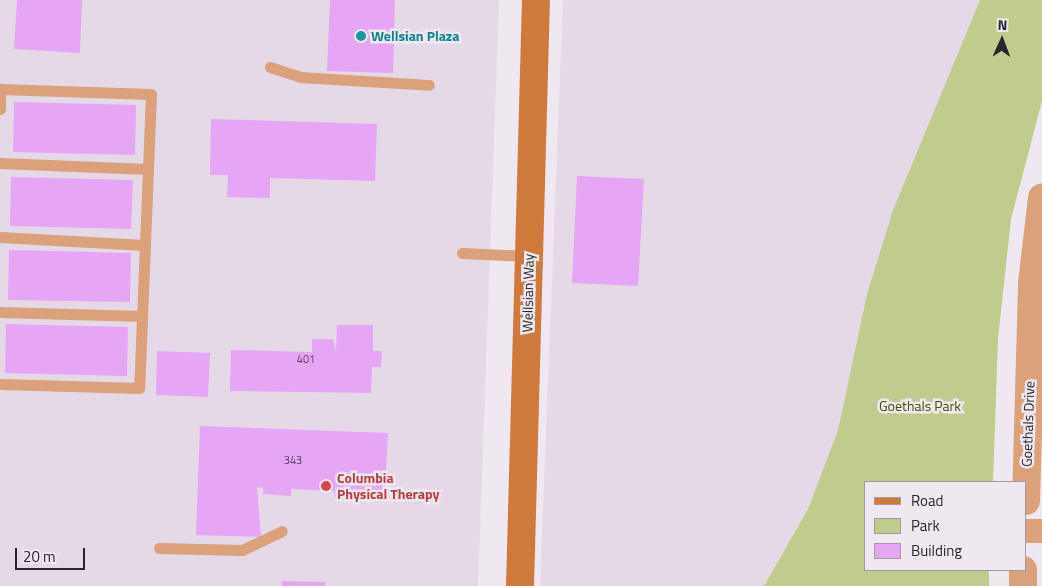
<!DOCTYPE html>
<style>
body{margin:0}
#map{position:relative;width:1042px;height:586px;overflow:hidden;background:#f0e8f1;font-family:"Titillium Web",sans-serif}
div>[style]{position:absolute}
.built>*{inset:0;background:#e5d9e8}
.green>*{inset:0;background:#bfcc8e}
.building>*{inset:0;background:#e7a5f5}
.service>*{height:11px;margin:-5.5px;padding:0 5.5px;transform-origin:5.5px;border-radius:5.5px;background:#daa17b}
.minor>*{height:24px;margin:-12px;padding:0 12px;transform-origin:12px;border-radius:12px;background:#daa17b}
.tertiary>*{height:28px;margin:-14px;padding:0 14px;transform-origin:14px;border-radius:14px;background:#daa17b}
.secondary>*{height:28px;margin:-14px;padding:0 14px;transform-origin:14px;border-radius:14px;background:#ce7a3c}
.dots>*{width:14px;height:14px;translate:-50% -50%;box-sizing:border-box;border:2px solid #f0e8f1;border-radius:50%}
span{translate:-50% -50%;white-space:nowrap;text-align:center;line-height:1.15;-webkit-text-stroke:5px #f0e8f1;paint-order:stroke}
.number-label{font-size:11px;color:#58465c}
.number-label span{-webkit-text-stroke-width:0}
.culture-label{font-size:14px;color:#0d838f;font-weight:700}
.left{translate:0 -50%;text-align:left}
.street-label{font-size:14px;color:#282629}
.park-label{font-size:14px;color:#444f00}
.health-label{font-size:14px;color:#be3a42;font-weight:700}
.legend{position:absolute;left:864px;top:481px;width:162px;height:90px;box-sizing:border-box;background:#f0e8f1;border:1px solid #a09aa1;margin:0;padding:6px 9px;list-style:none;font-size:15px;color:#282629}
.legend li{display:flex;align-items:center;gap:10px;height:25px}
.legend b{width:25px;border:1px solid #a09aa1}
.north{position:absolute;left:977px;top:15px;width:50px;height:50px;-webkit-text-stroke:4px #f0e8f1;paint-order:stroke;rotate:2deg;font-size:14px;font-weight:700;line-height:20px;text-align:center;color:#282629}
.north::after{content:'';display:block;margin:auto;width:18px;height:22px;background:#282629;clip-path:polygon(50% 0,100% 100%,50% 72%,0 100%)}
.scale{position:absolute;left:15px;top:548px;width:70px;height:22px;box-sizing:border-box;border:2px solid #282629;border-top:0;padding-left:6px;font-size:15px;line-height:18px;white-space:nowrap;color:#282629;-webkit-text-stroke:4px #f0e8f1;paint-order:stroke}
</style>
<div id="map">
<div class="built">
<div style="clip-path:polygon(0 0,499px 0,478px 586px,0 586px)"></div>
<div style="clip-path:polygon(563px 0,980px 0,893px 210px,867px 294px,838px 430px,808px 509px,764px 586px,540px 586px)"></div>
</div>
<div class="green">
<div style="clip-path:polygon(980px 0,1042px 0,1042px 101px,1011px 219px,998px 339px,993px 482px,866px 482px,866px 570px,989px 570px,989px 586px,764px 586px,808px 509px,838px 430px,867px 294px,893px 210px)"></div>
</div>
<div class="building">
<div style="clip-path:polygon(17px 0,82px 0,80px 53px,14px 49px)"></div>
<div style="clip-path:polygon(330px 0,395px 0,393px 73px,327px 71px)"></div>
<div style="clip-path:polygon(14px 102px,136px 105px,135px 155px,13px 152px)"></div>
<div style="clip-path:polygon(211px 119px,377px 124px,375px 181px,270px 178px,270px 198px,227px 197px,228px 175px,210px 175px)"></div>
<div style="clip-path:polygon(577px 176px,644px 179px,638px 286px,572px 283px)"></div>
<div style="clip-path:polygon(11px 177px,133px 180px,131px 229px,10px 226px)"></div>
<div style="clip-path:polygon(9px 250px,131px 253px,130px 302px,8px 300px)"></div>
<div style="clip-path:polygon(6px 324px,128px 327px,127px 376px,5px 373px)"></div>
<div style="clip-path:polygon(337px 325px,373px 325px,373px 351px,382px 351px,381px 367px,372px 367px,371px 393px,230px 391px,231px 350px,312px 352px,312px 339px,333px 339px,336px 351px)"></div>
<div style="clip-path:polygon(157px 351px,210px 353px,208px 397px,156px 395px)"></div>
<div style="clip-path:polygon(200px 426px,388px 433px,385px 491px,361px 490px,361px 498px,334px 497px,334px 491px,291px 489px,291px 496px,263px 494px,263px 488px,257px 487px,261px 537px,196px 535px)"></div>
<div style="clip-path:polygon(282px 581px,325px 582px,325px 586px,282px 586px)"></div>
</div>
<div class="service">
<div style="left:270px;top:67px;width:32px;rotate:18deg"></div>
<div style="left:300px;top:77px;width:129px;rotate:3.5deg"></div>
<div style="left:0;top:89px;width:151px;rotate:1.9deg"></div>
<div style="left:151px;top:94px;width:294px;rotate:92.3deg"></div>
<div style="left:139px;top:388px;width:139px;rotate:-178.4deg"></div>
<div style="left:0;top:109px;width:20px;rotate:-90deg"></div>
<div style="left:0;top:163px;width:148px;rotate:2.3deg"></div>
<div style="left:0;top:237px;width:145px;rotate:3.2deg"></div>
<div style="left:462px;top:253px;width:67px;rotate:2.6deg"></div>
<div style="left:0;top:312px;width:142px;rotate:1.6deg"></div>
<div style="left:159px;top:548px;width:83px;rotate:1.4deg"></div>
<div style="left:242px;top:550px;width:44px;rotate:-25.4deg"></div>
</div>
<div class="minor">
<div style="left:1026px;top:531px;width:16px"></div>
</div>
<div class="tertiary">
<div style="left:1026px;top:501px;width:218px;rotate:-88.4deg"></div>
<div style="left:1032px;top:283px;width:86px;rotate:-83.3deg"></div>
<div style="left:1023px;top:586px;width:16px;rotate:-90deg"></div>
</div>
<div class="secondary">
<div style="left:520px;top:586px;width:586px;rotate:-88.44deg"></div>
</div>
<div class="dots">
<div style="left:361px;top:36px;background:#0f9aa8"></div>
<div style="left:326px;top:486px;background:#e0444e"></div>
</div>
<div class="number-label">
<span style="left:306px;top:359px">401</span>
<span style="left:293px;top:460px">343</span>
</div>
<div class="culture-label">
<span class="left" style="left:371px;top:36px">Wellsian Plaza</span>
</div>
<div class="street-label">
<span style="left:528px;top:293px;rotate:-89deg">Wellsian Way</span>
<span style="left:1028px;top:424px;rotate:-88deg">Goethals Drive</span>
</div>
<div class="park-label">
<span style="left:920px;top:406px">Goethals Park</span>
</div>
<div class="health-label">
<span class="left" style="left:337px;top:486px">Columbia<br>Physical Therapy</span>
</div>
<ul class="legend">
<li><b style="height:6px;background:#ce7a3c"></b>Road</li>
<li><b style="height:14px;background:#bfcc8e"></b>Park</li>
<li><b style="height:14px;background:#e7a5f5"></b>Building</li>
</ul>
<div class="north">N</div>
<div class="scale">20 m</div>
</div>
